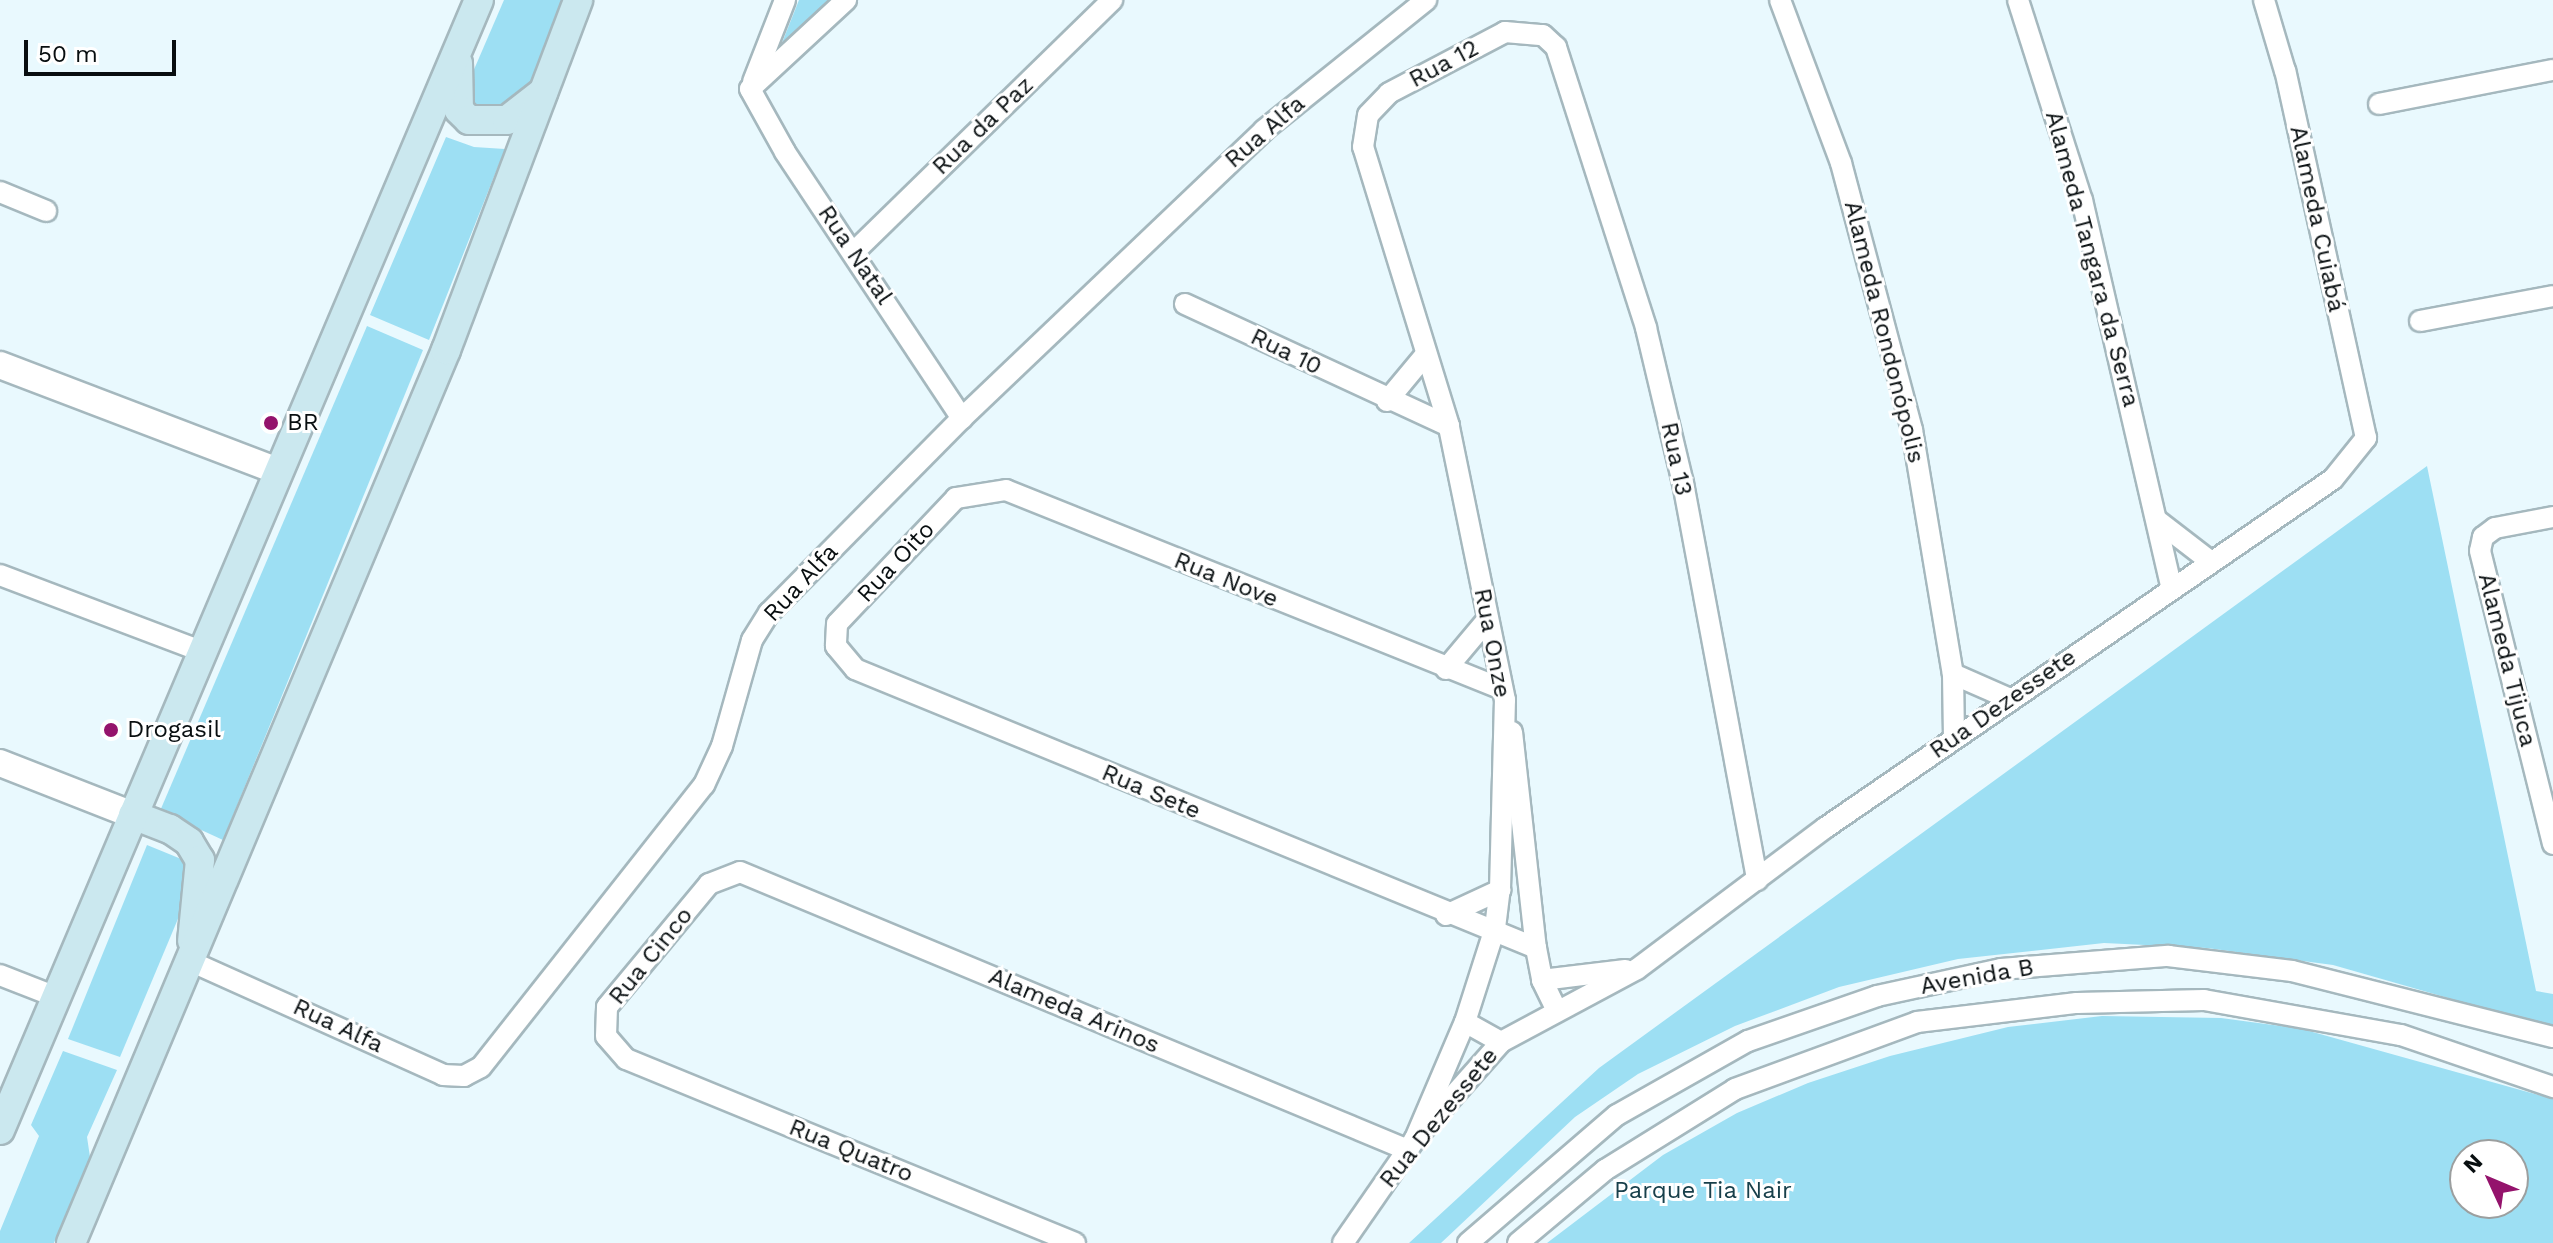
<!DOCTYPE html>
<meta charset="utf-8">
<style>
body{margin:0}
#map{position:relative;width:2553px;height:1243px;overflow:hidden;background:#e9f9fe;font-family:"Work Sans",sans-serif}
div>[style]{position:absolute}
.green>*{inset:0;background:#9ddff3}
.roads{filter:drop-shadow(2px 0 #a5b8be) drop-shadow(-2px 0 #a5b8be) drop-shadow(0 2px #a5b8be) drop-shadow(0 -2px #a5b8be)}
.minor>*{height:20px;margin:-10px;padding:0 10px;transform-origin:10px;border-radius:10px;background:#fff}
.tertiary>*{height:26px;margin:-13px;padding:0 13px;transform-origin:13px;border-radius:13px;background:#fff}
.secondary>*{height:28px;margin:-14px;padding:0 14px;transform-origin:14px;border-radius:14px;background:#cbe8ef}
.dots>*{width:22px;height:22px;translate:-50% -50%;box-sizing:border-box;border:4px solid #fff;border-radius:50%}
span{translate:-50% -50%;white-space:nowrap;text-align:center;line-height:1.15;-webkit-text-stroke:6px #fff;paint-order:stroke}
.street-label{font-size:24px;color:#080e10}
.poi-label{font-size:24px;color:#080e10}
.left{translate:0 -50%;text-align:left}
.park-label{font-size:24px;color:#18404b}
.north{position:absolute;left:2449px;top:1139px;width:80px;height:80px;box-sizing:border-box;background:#fff;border:2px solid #9c9f9f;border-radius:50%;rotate:314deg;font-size:22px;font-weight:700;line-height:32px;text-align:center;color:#080e10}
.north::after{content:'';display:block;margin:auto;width:28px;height:36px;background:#94136c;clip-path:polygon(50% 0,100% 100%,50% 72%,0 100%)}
.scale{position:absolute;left:24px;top:40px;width:152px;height:36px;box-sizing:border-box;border:4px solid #080e10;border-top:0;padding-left:10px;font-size:24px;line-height:28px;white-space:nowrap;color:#080e10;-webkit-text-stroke:6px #fff;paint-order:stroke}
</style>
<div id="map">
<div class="green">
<div style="clip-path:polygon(504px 0,565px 0,525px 99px,506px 110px,474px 110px,463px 95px)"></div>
<div style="clip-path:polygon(799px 0,836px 0,776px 58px)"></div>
<div style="clip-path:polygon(446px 137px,474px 147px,505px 149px,429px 340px,370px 315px)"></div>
<div style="clip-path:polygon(367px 326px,423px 350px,223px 840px,160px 811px)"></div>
<div style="clip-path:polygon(2427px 466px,2536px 991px,2553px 994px,2553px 1028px,2333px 965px,2207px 948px,2104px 943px,1958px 959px,1839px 987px,1735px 1026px,1638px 1074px,1575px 1117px,1441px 1243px,1409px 1243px,1599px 1068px)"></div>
<div style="clip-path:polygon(147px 845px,191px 863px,193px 883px,120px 1057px,68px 1039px)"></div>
<div style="clip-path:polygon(evenodd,2102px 1016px,2221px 1018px,2302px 1029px,2553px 1099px,2553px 1243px,1547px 1243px,1663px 1155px,1737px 1113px,1808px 1083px,1890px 1056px,2008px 1027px,2102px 1016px,2465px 1155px,2513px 1155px,2513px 1203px,2465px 1203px,2465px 1155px)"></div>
<div style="clip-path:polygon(63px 1051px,117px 1070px,87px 1137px,90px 1157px,54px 1243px,0 1243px,0 1231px,39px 1136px,31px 1125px)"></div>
</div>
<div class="roads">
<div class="minor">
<div style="left:1780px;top:0;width:174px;rotate:69.5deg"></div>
<div style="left:1841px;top:163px;width:276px;rotate:75.1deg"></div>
<div style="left:1912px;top:430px;width:247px;rotate:80.5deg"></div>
<div style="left:1953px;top:674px;width:64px;rotate:89.1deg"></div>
<div style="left:2018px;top:0;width:210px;rotate:72.3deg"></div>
<div style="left:2082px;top:200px;width:397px;rotate:77deg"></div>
<div style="left:753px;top:82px;width:88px;rotate:-68.7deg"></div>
<div style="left:750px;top:89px;width:72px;rotate:60.9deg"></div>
<div style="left:785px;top:152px;width:320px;rotate:56.4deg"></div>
<div style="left:750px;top:89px;width:131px;rotate:-42.8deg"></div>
<div style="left:2379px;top:104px;width:177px;rotate:-11.1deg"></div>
<div style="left:0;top:192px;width:50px;rotate:22.4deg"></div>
<div style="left:854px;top:252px;width:361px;rotate:-44.3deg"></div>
<div style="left:1185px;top:304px;width:291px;rotate:24.8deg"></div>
<div style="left:2420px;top:321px;width:135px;rotate:-10.6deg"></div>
<div style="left:1387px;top:401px;width:61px;rotate:-50.3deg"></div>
<div style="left:2553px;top:517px;width:59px;rotate:169.3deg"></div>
<div style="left:2495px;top:528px;width:15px;rotate:143deg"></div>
<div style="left:2483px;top:537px;width:14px;rotate:102deg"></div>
<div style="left:2480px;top:551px;width:302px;rotate:76deg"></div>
<div style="left:2158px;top:521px;width:66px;rotate:37.6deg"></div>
<div style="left:0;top:575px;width:215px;rotate:20.7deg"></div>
<div style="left:1446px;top:669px;width:65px;rotate:-50deg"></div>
<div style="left:1953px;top:674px;width:62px;rotate:23.7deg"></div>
<div style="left:1502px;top:689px;width:534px;rotate:-158.14deg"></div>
<div style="left:1006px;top:490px;width:51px;rotate:170.9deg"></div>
<div style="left:956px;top:498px;width:173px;rotate:133.4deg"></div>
<div style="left:837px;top:624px;width:22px;rotate:93deg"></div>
<div style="left:836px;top:646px;width:30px;rotate:50deg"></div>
<div style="left:855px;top:669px;width:736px;rotate:22.28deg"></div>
<div style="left:1512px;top:732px;width:217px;rotate:83.7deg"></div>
<div style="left:1536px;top:948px;width:33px;rotate:79deg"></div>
<div style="left:1542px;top:980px;width:34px;rotate:64deg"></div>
<div style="left:1446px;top:915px;width:60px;rotate:-24.8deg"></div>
<div style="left:192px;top:962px;width:275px;rotate:24.2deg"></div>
<div style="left:443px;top:1075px;width:21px;rotate:3deg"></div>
<div style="left:464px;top:1076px;width:19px;rotate:-28deg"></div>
<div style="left:481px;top:1067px;width:360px;rotate:-51.7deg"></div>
<div style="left:704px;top:785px;width:43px;rotate:-65.2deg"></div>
<div style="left:722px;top:746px;width:110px;rotate:-74.2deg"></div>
<div style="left:752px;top:640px;width:32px;rotate:-58deg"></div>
<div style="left:769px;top:613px;width:274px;rotate:-45.3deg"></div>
<div style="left:962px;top:418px;width:417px;rotate:-43.6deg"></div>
<div style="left:1264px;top:130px;width:208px;rotate:-38.7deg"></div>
<div style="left:0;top:975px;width:60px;rotate:21.4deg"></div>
<div style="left:1542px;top:980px;width:84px;rotate:-6.9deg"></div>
<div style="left:1465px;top:1022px;width:41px;rotate:29.1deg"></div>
<div style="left:1415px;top:1139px;width:127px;rotate:-66.9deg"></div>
<div style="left:1465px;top:1022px;width:99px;rotate:-72.3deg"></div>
<div style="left:1495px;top:928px;width:38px;rotate:-83deg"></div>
<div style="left:1500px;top:890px;width:190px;rotate:-88.5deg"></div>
<div style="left:1505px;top:700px;width:280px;rotate:-101.6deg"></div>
<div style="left:1449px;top:426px;width:292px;rotate:-107.1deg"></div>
<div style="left:1363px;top:147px;width:32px;rotate:-81deg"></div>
<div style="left:1368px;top:115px;width:30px;rotate:-46deg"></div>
<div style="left:1389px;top:93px;width:131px;rotate:-27.7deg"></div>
<div style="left:1505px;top:32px;width:38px;rotate:5deg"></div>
<div style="left:1543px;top:35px;width:18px;rotate:43deg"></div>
<div style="left:1556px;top:47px;width:295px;rotate:72.2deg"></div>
<div style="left:1646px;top:328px;width:159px;rotate:76.6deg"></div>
<div style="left:1683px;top:483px;width:404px;rotate:79.4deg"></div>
<div style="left:1075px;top:1243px;width:485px;rotate:-157.7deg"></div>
<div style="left:626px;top:1059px;width:30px;rotate:-131deg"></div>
<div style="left:606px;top:1036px;width:29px;rotate:-88deg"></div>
<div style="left:607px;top:1007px;width:160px;rotate:-50.3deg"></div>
<div style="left:709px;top:884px;width:33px;rotate:-21deg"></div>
<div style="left:740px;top:872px;width:724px;rotate:22.6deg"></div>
<div style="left:1343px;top:1243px;width:126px;rotate:-55.3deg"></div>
<div style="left:1415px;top:1139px;width:130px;rotate:-48.4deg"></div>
<div style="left:1501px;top:1042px;width:154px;rotate:-28.2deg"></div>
<div style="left:1637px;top:969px;width:235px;rotate:-36.9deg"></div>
<div style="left:1825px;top:828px;width:616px;rotate:-34.49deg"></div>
<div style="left:2333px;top:479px;width:53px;rotate:-51.2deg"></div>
<div style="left:2366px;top:438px;width:376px;rotate:-102.4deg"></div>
<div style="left:2285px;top:71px;width:74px;rotate:-106.5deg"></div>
<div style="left:1468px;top:1243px;width:196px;rotate:-40.7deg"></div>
<div style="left:1617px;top:1115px;width:150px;rotate:-29.5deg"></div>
<div style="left:1748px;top:1041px;width:137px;rotate:-19.2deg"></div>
<div style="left:1877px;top:996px;width:127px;rotate:-12.3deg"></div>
<div style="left:2001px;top:969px;width:168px;rotate:-4.5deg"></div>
<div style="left:2168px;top:956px;width:125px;rotate:6.9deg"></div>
<div style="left:2292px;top:971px;width:269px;rotate:14.2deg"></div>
<div style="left:1518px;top:1243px;width:114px;rotate:-40deg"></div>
<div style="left:1605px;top:1170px;width:153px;rotate:-31.9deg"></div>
<div style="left:1735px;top:1089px;width:194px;rotate:-20.2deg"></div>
<div style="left:1917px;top:1022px;width:161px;rotate:-6.8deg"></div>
<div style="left:2077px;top:1003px;width:127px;rotate:-1.4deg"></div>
<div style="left:2204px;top:1000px;width:200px;rotate:10.1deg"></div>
<div style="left:2401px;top:1035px;width:161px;rotate:18.9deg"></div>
</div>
<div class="tertiary">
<div style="left:0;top:365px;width:298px;rotate:20.9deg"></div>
<div style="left:0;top:763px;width:143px;rotate:21.4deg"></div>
</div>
<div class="secondary">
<div style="left:458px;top:63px;width:47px;rotate:88.8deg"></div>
<div style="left:459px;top:110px;width:14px;rotate:45deg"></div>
<div style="left:469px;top:120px;width:38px"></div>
<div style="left:507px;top:120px;width:46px;rotate:-37.9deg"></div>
<div style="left:133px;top:815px;width:40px;rotate:21deg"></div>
<div style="left:170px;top:829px;width:23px;rotate:34deg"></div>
<div style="left:189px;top:842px;width:21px;rotate:59deg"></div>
<div style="left:200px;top:860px;width:81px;rotate:95.6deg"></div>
<div style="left:0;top:1130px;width:1227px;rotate:-67.03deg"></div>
<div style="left:71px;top:1243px;width:969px;rotate:-67.22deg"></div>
<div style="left:446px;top:350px;width:374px;rotate:-69.3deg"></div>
</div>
</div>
<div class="dots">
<div style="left:271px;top:423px;background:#94136c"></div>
<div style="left:111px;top:730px;background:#94136c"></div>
</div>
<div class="street-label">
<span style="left:1444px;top:64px;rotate:-28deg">Rua 12</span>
<span style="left:983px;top:126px;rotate:-44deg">Rua da Paz</span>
<span style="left:1265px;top:132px;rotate:-41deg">Rua Alfa</span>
<span style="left:2317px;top:219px;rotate:78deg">Alameda Cuiabá</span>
<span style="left:855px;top:255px;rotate:56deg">Rua Natal</span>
<span style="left:2092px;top:259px;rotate:75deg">Alameda Tangara da Serra</span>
<span style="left:1884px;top:332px;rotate:76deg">Alameda Rondonópolis</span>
<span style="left:1286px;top:352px;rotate:26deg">Rua 10</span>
<span style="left:1676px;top:459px;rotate:78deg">Rua 13</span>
<span style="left:896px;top:562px;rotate:-47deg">Rua Oito</span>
<span style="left:1226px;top:580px;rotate:22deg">Rua Nove</span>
<span style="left:801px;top:583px;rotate:-47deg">Rua Alfa</span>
<span style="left:1492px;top:643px;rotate:79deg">Rua Onze</span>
<span style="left:2507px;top:660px;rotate:76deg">Alameda Tijuca</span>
<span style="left:2003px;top:704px;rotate:-35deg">Rua Dezessete</span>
<span style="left:1151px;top:792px;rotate:23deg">Rua Sete</span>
<span style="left:651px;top:956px;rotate:-51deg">Rua Cinco</span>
<span style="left:1977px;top:977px;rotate:-10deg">Avenida B</span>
<span style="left:1074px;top:1011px;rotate:23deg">Alameda Arinos</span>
<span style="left:338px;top:1026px;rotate:25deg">Rua Alfa</span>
<span style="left:1439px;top:1118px;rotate:-51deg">Rua Dezessete</span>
<span style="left:851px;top:1151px;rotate:22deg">Rua Quatro</span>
</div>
<div class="poi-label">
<span class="left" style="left:287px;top:423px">BR</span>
<span class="left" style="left:127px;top:730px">Drogasil</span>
</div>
<div class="park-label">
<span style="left:1703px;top:1191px">Parque Tia Nair</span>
</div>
<div class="north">N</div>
<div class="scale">50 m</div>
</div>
